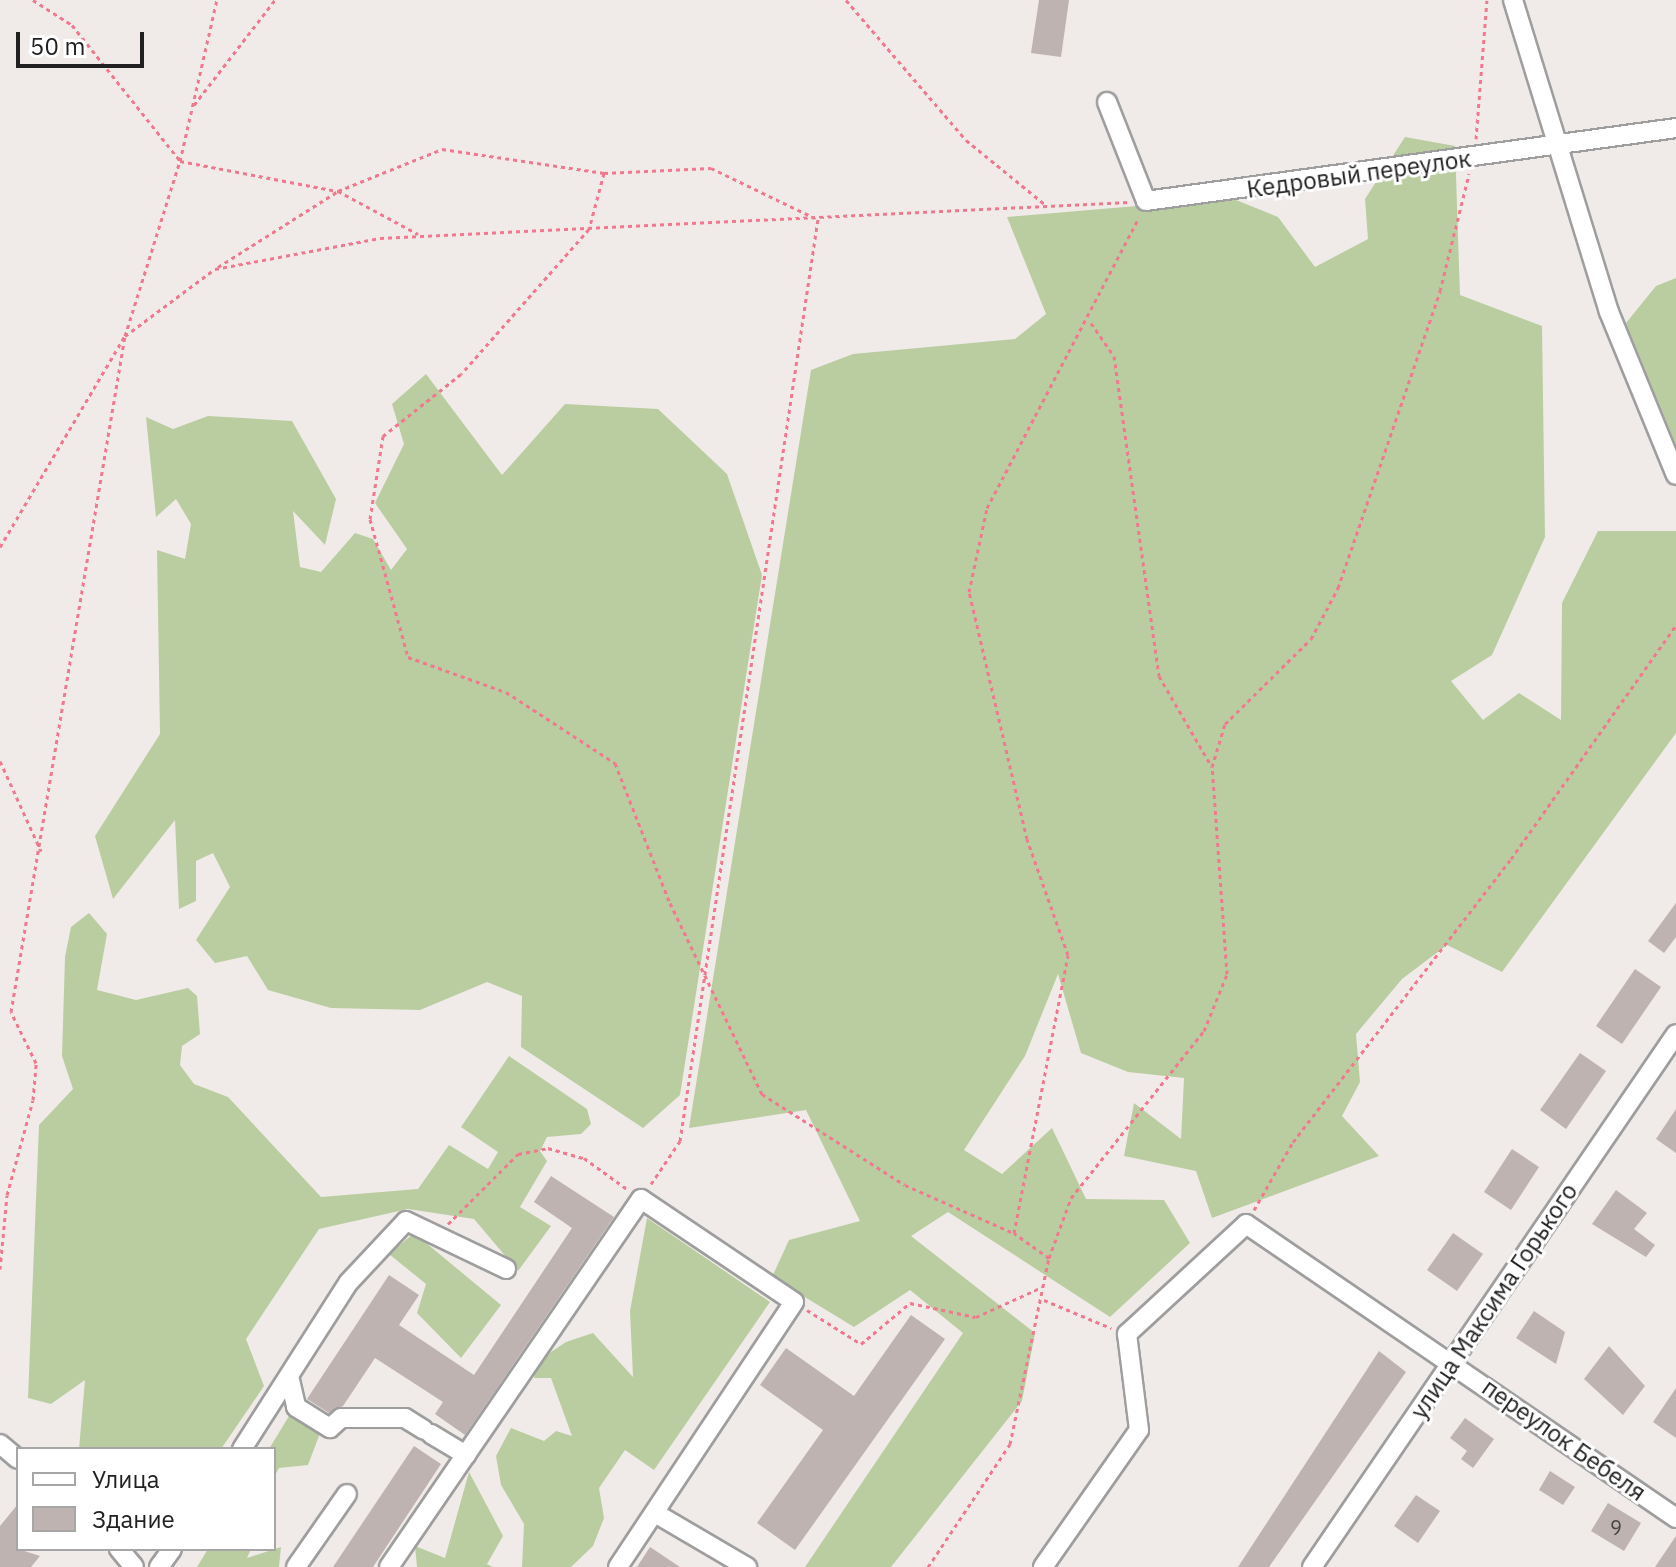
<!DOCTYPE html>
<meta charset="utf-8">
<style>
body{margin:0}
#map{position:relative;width:1676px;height:1567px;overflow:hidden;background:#f0ebe8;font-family:"IBM Plex Sans",sans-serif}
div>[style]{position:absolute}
.forest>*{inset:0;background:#bacda0}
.building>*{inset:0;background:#beb3b1}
.path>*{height:3px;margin-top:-1.5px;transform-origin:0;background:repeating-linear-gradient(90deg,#f0798f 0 4px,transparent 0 8px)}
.roads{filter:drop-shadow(2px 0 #9e9e9e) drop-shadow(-2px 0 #9e9e9e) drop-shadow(0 2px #9e9e9e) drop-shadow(0 -2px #9e9e9e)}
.minor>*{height:18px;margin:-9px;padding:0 9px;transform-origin:9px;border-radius:9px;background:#fff}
span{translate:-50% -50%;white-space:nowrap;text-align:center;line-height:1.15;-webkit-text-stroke:6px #fff;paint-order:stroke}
.number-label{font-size:20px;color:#484645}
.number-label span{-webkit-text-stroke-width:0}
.street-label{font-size:24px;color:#212121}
.legend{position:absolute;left:16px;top:1447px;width:260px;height:104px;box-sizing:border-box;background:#fff;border:2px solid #a6a6a6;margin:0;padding:10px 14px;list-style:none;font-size:24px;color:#212121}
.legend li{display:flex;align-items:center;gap:16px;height:40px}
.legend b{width:40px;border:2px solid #a6a6a6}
.scale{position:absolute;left:16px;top:32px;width:128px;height:36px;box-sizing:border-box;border:4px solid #212121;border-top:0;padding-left:10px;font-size:24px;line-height:28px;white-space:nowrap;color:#212121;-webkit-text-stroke:6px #fff;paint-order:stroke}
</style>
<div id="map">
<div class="forest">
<div style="clip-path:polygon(1405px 137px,1455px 146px,1460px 295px,1542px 326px,1545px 537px,1492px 655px,1451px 681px,1483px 720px,1519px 693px,1561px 720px,1562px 603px,1598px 531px,1676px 531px,1676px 733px,1502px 972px,1447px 945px,1402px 979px,1356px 1034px,1360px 1082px,1342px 1116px,1379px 1156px,1212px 1218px,1196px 1171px,1124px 1156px,1134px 1103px,1181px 1139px,1184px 1078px,1128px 1072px,1081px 1053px,1058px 974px,1025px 1056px,964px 1150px,1002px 1174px,1052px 1128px,1086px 1199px,1164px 1200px,1190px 1243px,1110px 1317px,948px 1212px,911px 1236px,1035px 1333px,1022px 1401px,891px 1567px,805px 1567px,963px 1333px,910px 1290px,854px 1327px,772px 1277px,789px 1240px,860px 1221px,806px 1110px,689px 1128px,811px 370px,853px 354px,1015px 339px,1046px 314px,1007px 217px,1231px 198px,1278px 217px,1315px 267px,1368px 239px,1365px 199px)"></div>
<div style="clip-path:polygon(1676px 278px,1676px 445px,1626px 323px,1656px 286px)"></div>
<div style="clip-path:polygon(426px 374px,502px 475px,565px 404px,658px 409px,727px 474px,762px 575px,680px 1095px,643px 1128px,521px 1047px,522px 996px,487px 982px,420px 1010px,331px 1008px,268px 990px,247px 956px,215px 963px,196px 940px,230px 887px,213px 853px,196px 861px,196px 901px,179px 909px,175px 820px,113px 899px,95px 836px,160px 734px,157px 550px,185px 559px,191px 524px,176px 499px,156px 517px,146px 417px,173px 429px,208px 416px,292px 421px,336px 499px,325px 545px,293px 511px,300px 567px,321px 572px,355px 533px,373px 539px,391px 570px,407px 549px,375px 503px,404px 444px,392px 404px)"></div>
<div style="clip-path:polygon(89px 913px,107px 934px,97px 990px,136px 1000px,188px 988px,197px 996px,200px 1034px,182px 1046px,180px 1065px,194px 1084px,228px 1097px,321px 1197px,418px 1189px,449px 1145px,488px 1169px,498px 1152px,461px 1127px,509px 1056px,587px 1109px,591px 1124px,581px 1134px,547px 1137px,540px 1151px,547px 1161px,520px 1207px,551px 1226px,518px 1271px,474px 1219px,408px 1209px,319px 1229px,246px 1339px,264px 1386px,221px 1449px,79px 1449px,85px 1380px,51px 1404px,28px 1398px,39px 1125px,73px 1089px,62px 1056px,65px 957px,71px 927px)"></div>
<div style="clip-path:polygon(647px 1218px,770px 1302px,654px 1470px,625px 1450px,599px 1488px,604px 1518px,593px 1546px,571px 1567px,522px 1567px,524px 1524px,501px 1485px,496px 1456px,511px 1428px,544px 1441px,556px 1431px,572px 1436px,551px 1378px,534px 1378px,536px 1362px,566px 1342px,593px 1333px,633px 1377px,630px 1311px)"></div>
<div style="clip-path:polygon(414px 1233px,501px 1305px,461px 1358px,417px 1313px,426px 1284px,389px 1254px)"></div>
<div style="clip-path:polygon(292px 1411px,322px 1428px,308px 1465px,279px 1468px,274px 1477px,269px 1449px)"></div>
<div style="clip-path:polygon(469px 1472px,503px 1536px,487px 1564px,493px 1567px,417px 1567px,415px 1546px,445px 1558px)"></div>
<div style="clip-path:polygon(281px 1547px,279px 1567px,197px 1567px,208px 1549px,251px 1549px,247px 1558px)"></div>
</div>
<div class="building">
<div style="clip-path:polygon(1039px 0,1069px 0,1061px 57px,1031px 53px)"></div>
<div style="clip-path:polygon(1676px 903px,1676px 937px,1664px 953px,1648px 941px)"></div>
<div style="clip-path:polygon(1635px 969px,1661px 987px,1622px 1044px,1596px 1026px)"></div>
<div style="clip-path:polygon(1580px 1053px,1606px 1071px,1566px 1129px,1540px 1110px)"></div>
<div style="clip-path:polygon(1676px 1109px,1676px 1153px,1656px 1139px)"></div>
<div style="clip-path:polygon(1512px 1149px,1539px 1167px,1511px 1210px,1484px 1192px)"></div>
<div style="clip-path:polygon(551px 1176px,614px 1217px,465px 1435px,435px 1414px,443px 1402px,375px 1358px,343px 1406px,329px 1413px,307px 1399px,389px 1275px,419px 1295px,399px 1325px,474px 1375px,572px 1228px,534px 1202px)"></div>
<div style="clip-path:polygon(1616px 1190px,1647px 1213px,1634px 1229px,1655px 1245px,1646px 1257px,1592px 1224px)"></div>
<div style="clip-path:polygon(1453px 1233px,1483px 1254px,1457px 1291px,1427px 1270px)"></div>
<div style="clip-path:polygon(1534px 1311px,1565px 1332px,1556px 1364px,1516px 1338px)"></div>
<div style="clip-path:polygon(911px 1315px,945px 1339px,795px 1550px,757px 1523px,823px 1430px,760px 1385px,786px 1348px,854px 1396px)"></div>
<div style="clip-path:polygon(1609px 1346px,1645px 1386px,1623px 1415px,1584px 1379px)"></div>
<div style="clip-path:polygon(1379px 1351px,1406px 1372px,1269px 1567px,1238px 1567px)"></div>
<div style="clip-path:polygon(1676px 1388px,1676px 1438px,1653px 1422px)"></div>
<div style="clip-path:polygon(1465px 1418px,1494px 1439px,1473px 1468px,1461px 1459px,1467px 1451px,1450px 1438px)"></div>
<div style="clip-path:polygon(414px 1446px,441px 1464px,373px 1567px,333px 1567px)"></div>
<div style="clip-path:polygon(1550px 1471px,1575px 1487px,1563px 1505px,1539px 1490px)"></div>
<div style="clip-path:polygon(1416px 1495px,1440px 1511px,1418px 1543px,1394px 1526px)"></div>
<div style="clip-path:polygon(1608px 1503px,1641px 1523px,1624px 1551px,1591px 1531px)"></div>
<div style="clip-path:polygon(18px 1504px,18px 1549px,40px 1556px,31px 1567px,0 1567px,0 1526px)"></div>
<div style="clip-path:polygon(1676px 1536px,1676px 1567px,1655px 1567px)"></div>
<div style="clip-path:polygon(650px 1547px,680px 1567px,637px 1567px)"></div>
</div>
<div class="path">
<div style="left:33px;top:0;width:46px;rotate:32.7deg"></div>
<div style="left:72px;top:25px;width:174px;rotate:51.5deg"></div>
<div style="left:180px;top:161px;width:161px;rotate:10.8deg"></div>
<div style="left:338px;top:191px;width:91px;rotate:28.3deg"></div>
<div style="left:846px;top:0;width:184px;rotate:49.4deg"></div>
<div style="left:966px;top:140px;width:104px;rotate:39.2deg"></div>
<div style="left:194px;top:105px;width:133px;rotate:-52.4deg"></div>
<div style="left:1476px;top:139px;width:139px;rotate:-85.5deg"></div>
<div style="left:604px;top:173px;width:58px;rotate:105deg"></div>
<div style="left:589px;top:229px;width:193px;rotate:131.4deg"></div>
<div style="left:461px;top:374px;width:100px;rotate:141.5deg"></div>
<div style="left:383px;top:436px;width:84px;rotate:98.9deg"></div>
<div style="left:370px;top:519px;width:143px;rotate:74.6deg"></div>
<div style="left:408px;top:657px;width:104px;rotate:19.7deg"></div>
<div style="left:506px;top:692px;width:130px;rotate:33.1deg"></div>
<div style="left:615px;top:763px;width:150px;rotate:68.6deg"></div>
<div style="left:670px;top:903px;width:212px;rotate:64.3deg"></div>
<div style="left:762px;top:1094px;width:169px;rotate:32.5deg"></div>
<div style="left:905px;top:1185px;width:119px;rotate:23.8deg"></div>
<div style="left:218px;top:267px;width:142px;rotate:-32.3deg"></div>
<div style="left:338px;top:191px;width:112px;rotate:-22deg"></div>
<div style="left:442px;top:149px;width:164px;rotate:8.4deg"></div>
<div style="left:604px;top:173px;width:107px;rotate:-2.7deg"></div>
<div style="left:711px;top:168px;width:115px;rotate:25.7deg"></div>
<div style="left:1091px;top:323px;width:40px;rotate:55.1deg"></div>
<div style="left:1114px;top:356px;width:323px;rotate:82deg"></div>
<div style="left:1159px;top:676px;width:105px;rotate:59.8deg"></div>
<div style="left:0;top:547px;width:245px;rotate:-59.4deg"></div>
<div style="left:125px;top:336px;width:112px;rotate:-36.7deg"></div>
<div style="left:215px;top:269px;width:168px;rotate:-10.6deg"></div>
<div style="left:380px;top:238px;width:750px;rotate:-2.75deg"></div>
<div style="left:0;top:761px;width:99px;rotate:65.5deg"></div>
<div style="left:651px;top:1184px;width:52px;rotate:-56deg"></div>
<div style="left:680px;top:1141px;width:932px;rotate:-81.49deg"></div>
<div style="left:1254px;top:1210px;width:78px;rotate:-60.2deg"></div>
<div style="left:1293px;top:1142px;width:357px;rotate:-52.4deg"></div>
<div style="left:1511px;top:859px;width:286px;rotate:-54.8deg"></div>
<div style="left:448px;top:1224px;width:99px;rotate:-45deg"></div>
<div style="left:518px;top:1154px;width:31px;rotate:-11deg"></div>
<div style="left:548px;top:1148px;width:37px;rotate:16deg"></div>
<div style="left:584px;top:1158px;width:53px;rotate:35.8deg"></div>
<div style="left:1049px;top:1258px;width:43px;rotate:-144.5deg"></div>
<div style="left:1014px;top:1233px;width:283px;rotate:-79deg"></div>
<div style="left:1068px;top:955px;width:123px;rotate:-109.5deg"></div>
<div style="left:1027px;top:839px;width:254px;rotate:-103.2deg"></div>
<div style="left:969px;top:592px;width:86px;rotate:-77.9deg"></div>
<div style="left:987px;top:508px;width:328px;rotate:-62.4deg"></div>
<div style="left:0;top:1269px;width:74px;rotate:-84.6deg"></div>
<div style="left:7px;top:1195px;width:98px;rotate:-74.7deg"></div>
<div style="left:33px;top:1100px;width:37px;rotate:-85deg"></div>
<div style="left:36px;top:1063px;width:57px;rotate:-116.1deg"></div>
<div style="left:11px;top:1012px;width:686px;rotate:-80.43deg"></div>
<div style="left:125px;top:336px;width:183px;rotate:-72.6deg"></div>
<div style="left:180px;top:161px;width:165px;rotate:-77.1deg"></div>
<div style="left:1044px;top:1300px;width:73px;rotate:22.7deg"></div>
<div style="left:807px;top:1310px;width:64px;rotate:32.2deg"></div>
<div style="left:861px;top:1344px;width:64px;rotate:-39.9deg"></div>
<div style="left:910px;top:1303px;width:67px;rotate:12deg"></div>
<div style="left:976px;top:1317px;width:72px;rotate:-24.4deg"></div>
<div style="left:928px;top:1567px;width:148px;rotate:-56.3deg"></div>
<div style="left:1010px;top:1444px;width:190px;rotate:-78.2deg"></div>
<div style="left:1049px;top:1258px;width:64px;rotate:-69.9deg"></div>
<div style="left:1071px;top:1198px;width:213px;rotate:-51.5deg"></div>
<div style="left:1204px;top:1031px;width:61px;rotate:-68deg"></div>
<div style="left:1227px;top:974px;width:208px;rotate:-94.1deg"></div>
<div style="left:1212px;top:767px;width:45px;rotate:-73.2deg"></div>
<div style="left:1225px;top:724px;width:121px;rotate:-44.7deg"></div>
<div style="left:1311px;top:639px;width:58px;rotate:-62.1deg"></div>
<div style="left:1338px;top:588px;width:314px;rotate:-71deg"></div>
<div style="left:1440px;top:291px;width:121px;rotate:-76.1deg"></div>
</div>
<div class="roads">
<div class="minor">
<div style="left:1513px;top:0;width:326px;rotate:72.9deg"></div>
<div style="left:1609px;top:312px;width:176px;rotate:67.7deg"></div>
<div style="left:1107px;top:102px;width:106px;rotate:68.5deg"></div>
<div style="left:1146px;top:201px;width:535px;rotate:-7.84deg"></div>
<div style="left:290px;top:1380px;width:28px;rotate:77deg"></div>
<div style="left:296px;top:1407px;width:40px;rotate:32deg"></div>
<div style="left:330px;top:1428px;width:15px;rotate:-42deg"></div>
<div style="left:341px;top:1418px;width:64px"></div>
<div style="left:405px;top:1418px;width:22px;rotate:32deg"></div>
<div style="left:431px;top:1434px;width:41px;rotate:31deg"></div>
<div style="left:0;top:1444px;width:23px;rotate:40deg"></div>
<div style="left:242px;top:1449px;width:198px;rotate:-57.4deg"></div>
<div style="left:349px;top:1282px;width:83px;rotate:-46.9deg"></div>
<div style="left:406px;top:1221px;width:111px;rotate:25.6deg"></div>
<div style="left:655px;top:1513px;width:107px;rotate:30.4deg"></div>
<div style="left:119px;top:1549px;width:23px;rotate:50deg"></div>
<div style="left:159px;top:1567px;width:22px;rotate:-54deg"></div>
<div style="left:296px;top:1567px;width:89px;rotate:-55.1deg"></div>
<div style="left:389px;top:1567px;width:446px;rotate:-55.6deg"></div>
<div style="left:641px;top:1199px;width:184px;rotate:33.9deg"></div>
<div style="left:794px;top:1302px;width:318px;rotate:123.6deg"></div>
<div style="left:1043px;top:1567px;width:167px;rotate:-55deg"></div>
<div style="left:1139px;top:1430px;width:97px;rotate:-97.1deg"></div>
<div style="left:1127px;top:1334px;width:162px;rotate:-42.7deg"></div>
<div style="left:1246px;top:1224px;width:521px;rotate:34.36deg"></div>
<div style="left:1312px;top:1567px;width:645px;rotate:-55.67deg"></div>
</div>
</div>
<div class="number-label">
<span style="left:1616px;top:1527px">9</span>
</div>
<div class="street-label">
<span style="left:1359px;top:174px;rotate:-8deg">Кедровый переулок</span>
<span style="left:1494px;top:1301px;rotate:-56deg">улица Максима Горького</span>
<span style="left:1564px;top:1440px;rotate:35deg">переулок Бебеля</span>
</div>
<ul class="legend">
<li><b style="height:10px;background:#fff"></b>Улица</li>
<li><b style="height:22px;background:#beb3b1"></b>Здание</li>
</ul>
<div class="scale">50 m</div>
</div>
